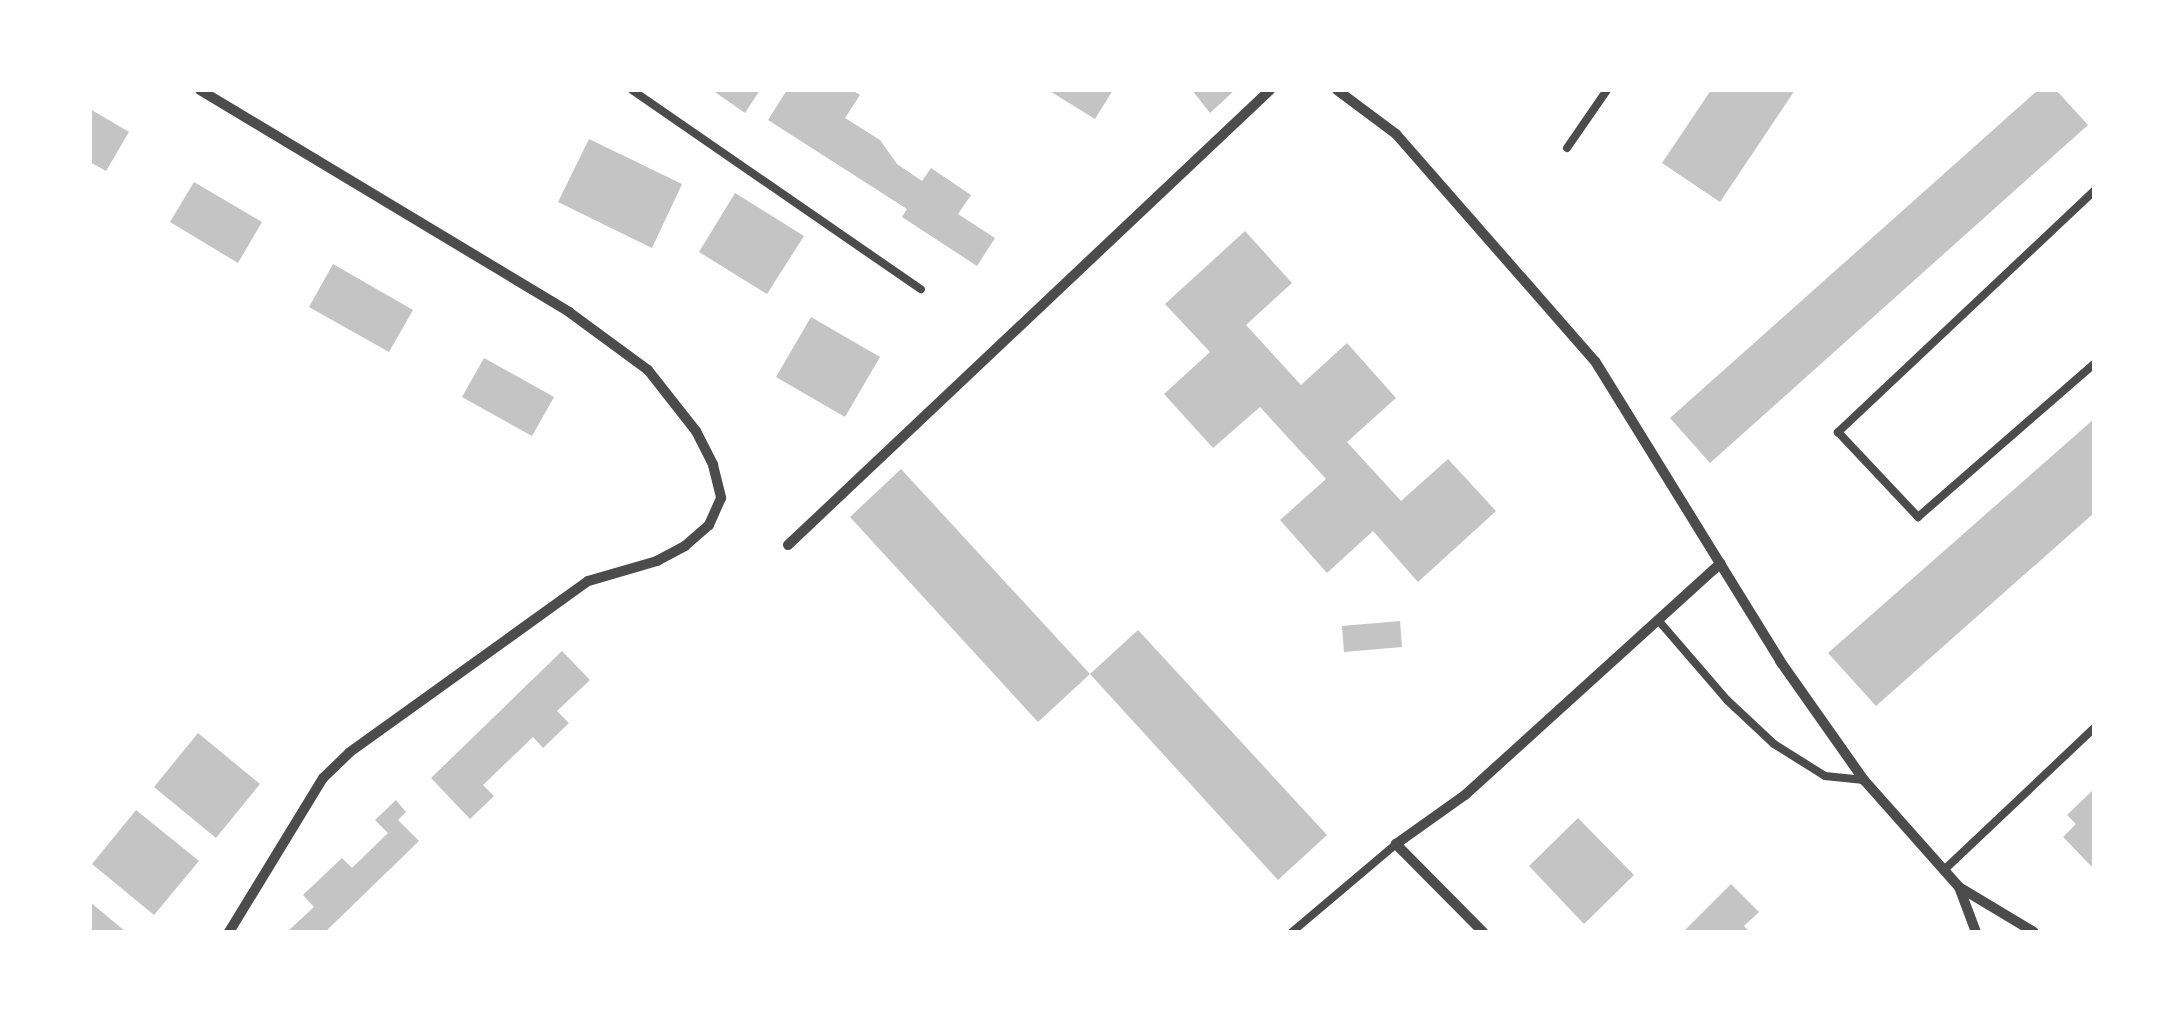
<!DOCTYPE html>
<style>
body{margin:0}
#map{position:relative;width:2184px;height:1022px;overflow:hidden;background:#fff;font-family:Montserrat,sans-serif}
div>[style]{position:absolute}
.building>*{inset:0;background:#c4c4c4}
.service>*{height:8px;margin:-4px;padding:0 4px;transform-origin:4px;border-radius:4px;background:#4c4c4c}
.minor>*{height:10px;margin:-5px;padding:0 5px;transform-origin:5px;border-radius:5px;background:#4c4c4c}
span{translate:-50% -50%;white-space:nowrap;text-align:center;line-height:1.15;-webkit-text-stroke:10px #fff;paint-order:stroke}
.frame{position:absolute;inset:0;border:92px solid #fff;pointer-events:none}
</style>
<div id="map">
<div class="building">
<div style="clip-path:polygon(712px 90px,760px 90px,745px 113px)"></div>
<div style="clip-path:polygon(787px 90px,852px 90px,860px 95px,845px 118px,880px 140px,897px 164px,922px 181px,931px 168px,971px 195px,958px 214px,995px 238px,977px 266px,902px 217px,907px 209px,768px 120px)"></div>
<div style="clip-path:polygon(1048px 90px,1113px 90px,1095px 119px)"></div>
<div style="clip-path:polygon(1192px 90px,1235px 90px,1210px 113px)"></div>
<div style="clip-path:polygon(1711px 90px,1795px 90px,1720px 202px,1662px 163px)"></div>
<div style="clip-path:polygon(2038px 90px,2056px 90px,2088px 125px,1710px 463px,1670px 418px)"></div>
<div style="clip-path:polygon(90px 109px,129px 132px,106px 171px,90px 162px)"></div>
<div style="clip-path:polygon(589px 139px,682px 184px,652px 248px,558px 202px)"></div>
<div style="clip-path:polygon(194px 182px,262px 222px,238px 263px,170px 222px)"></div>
<div style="clip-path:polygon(735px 193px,804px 236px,767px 294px,699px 252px)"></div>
<div style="clip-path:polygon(1245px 231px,1292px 283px,1246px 325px,1301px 385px,1347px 343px,1396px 398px,1347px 442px,1401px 501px,1448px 459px,1496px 511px,1418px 582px,1373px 531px,1327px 573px,1280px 520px,1326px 479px,1260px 407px,1213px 448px,1164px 394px,1210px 352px,1165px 304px)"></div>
<div style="clip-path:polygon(333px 264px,413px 310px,389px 352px,309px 307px)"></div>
<div style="clip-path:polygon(811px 317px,880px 357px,845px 417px,776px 377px)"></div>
<div style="clip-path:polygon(484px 358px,554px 397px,532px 436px,462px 397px)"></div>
<div style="clip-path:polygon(2094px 419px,2094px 513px,1876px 706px,1828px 653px)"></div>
<div style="clip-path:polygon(901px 469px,1090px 674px,1038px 722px,850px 517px)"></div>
<div style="clip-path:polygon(1400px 621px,1402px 647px,1344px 652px,1342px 626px)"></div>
<div style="clip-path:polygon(1138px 630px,1327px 835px,1278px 880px,1090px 674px)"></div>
<div style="clip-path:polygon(562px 651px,590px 680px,557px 711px,569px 723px,543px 748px,533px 737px,483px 785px,494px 796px,470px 819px,431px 778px)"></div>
<div style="clip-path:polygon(198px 733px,260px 784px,216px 838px,154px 787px)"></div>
<div style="clip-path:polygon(2094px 789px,2094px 869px,2063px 837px,2076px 824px,2067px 815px)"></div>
<div style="clip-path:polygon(396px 800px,406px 812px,398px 820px,419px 841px,325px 932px,287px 932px,314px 907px,303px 895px,342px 858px,352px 868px,388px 833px,375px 820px)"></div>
<div style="clip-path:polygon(136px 810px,199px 861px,154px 915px,92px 864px)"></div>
<div style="clip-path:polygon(1578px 818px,1634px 875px,1584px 924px,1529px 866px)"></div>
<div style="clip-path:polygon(1731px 884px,1759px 912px,1744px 926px,1750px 932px,1683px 932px)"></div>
<div style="clip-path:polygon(90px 902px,126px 932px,90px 932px)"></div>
</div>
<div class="service">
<div style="left:632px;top:90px;width:351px;rotate:34.6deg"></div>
<div style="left:1567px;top:148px;width:70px;rotate:-55.4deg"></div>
<div style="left:2094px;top:191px;width:352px;rotate:136.7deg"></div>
<div style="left:1838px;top:432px;width:117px;rotate:46.7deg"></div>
<div style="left:1918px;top:517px;width:233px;rotate:-41deg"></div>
<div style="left:1658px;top:620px;width:106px;rotate:49.2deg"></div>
<div style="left:1727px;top:700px;width:64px;rotate:43.1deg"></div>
<div style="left:1774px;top:744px;width:60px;rotate:32.1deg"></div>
<div style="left:1825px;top:776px;width:39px;rotate:6deg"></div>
<div style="left:1944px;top:870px;width:207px;rotate:-43.4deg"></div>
<div style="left:1292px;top:932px;width:136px;rotate:-40.2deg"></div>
</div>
<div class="minor">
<div style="left:200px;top:90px;width:431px;rotate:31deg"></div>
<div style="left:569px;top:312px;width:98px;rotate:36.3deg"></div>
<div style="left:648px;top:370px;width:78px;rotate:51.8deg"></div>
<div style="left:696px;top:431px;width:38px;rotate:63deg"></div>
<div style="left:713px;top:465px;width:34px;rotate:76deg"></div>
<div style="left:721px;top:498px;width:30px;rotate:114deg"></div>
<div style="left:709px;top:525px;width:32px;rotate:139deg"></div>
<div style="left:685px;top:546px;width:32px;rotate:152deg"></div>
<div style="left:657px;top:561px;width:72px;rotate:163.8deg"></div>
<div style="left:588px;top:581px;width:294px;rotate:144.3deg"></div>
<div style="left:349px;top:753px;width:36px;rotate:136deg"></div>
<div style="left:323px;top:778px;width:180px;rotate:121.4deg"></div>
<div style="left:1337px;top:90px;width:74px;rotate:36.7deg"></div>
<div style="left:1396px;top:134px;width:302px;rotate:48.8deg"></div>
<div style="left:1595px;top:361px;width:352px;rotate:58.3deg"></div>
<div style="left:1780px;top:661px;width:146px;rotate:54.8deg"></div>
<div style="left:1864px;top:780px;width:143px;rotate:48.4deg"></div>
<div style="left:1959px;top:887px;width:87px;rotate:31deg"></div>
<div style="left:788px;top:545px;width:663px;rotate:-43.35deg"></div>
<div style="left:1959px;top:887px;width:48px;rotate:69.3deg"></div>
<div style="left:1483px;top:932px;width:124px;rotate:-134.7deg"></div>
<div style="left:1396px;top:844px;width:85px;rotate:-35.4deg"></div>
<div style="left:1465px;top:795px;width:345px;rotate:-42.2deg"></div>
</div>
<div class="frame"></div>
</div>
